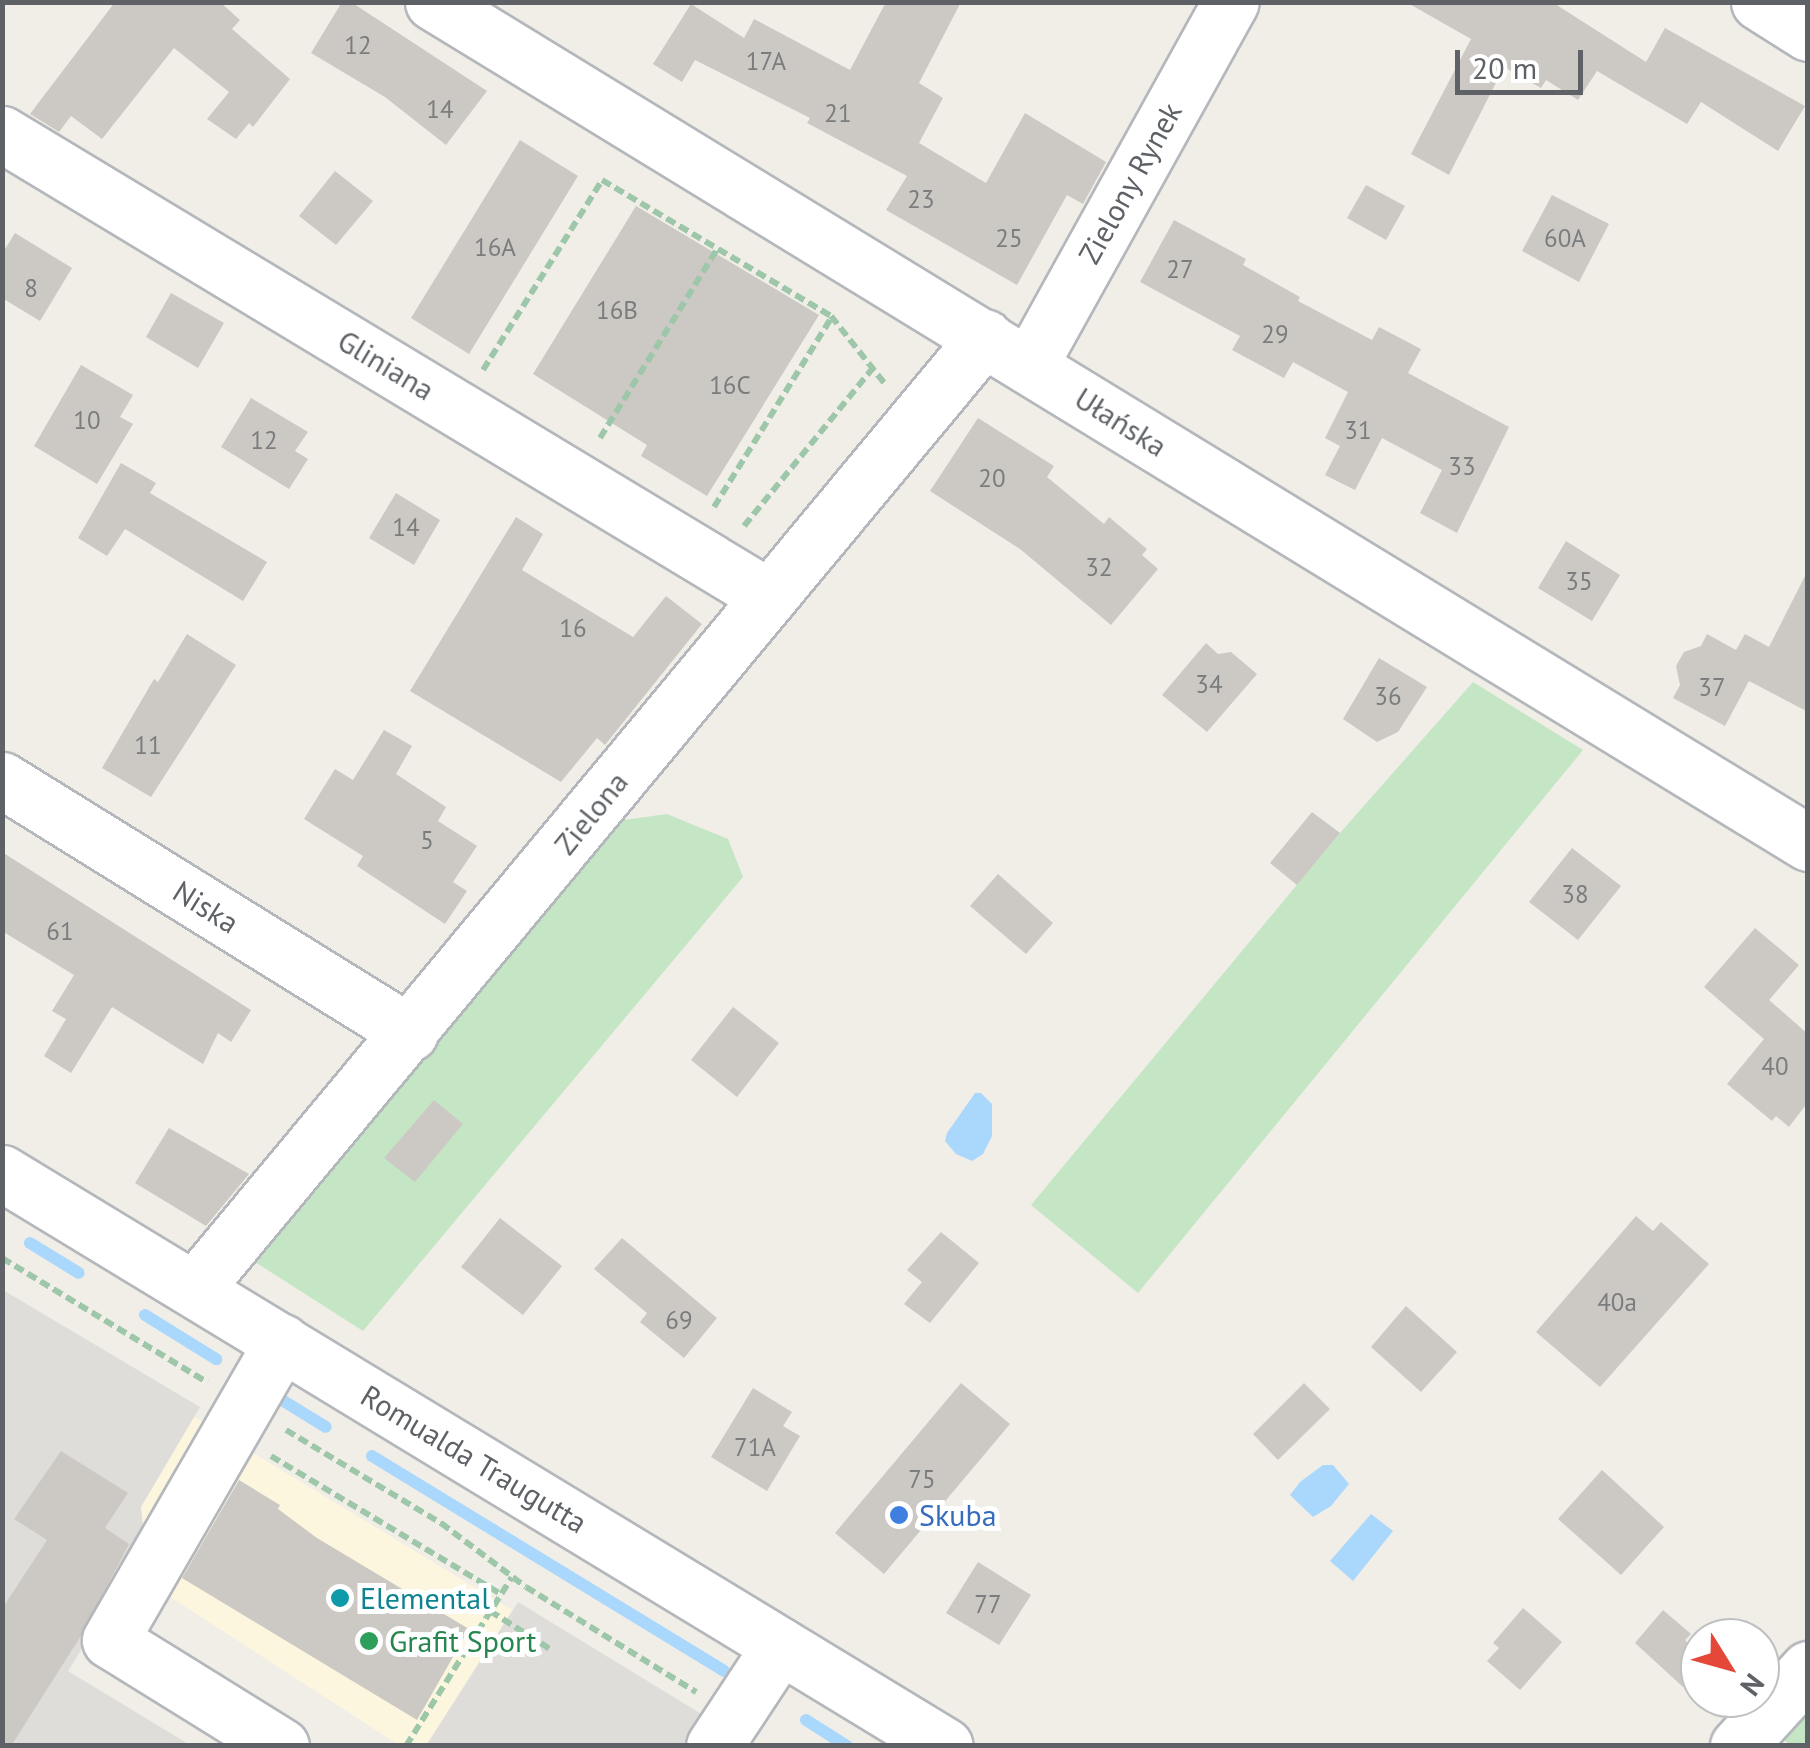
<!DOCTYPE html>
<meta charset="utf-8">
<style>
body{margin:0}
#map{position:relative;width:1810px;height:1748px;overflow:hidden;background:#f0eee7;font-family:"PT Sans",sans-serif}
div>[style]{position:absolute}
.commercial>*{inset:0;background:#fdf6df}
.industrial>*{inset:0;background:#dfddd9}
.green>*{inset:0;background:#c5e6c5}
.water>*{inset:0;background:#aad7fc}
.stream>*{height:12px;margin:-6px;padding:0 6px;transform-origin:6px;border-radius:6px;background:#aad7fc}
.building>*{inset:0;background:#ccc9c4}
.path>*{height:6px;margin-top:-3px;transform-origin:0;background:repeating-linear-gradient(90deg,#9ec7aa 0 10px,transparent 0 15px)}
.roads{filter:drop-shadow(2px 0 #b4b7bb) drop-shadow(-2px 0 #b4b7bb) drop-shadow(0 2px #b4b7bb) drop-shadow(0 -2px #b4b7bb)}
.minor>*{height:55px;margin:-27.5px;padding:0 27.5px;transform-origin:27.5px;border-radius:27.5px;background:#fff}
.dots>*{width:28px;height:28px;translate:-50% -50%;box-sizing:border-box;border:5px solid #fff;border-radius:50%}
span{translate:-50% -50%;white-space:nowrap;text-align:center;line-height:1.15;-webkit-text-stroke:10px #fff;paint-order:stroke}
.number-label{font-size:25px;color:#7a7c7e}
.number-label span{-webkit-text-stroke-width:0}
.street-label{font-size:30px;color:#5e6267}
.shop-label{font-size:30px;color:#366cbe}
.left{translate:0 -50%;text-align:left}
.culture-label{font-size:30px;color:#0d838f}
.leisure-label{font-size:30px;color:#27864d}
.frame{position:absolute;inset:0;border:5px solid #5e6267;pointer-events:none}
.north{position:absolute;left:1680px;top:1618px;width:100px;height:100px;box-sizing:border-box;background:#fff;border:2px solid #bfc0c2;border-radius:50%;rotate:127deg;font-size:28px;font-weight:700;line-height:40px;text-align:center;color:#5e6267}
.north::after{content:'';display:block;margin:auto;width:35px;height:45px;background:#e54838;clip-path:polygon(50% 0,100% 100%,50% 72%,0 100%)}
.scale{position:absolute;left:1455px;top:50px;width:128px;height:45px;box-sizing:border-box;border:5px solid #5e6267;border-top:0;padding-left:12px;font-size:30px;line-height:35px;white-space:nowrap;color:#5e6267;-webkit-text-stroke:8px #fff;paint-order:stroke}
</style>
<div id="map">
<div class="commercial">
<div style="clip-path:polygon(194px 1417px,512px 1610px,426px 1745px,399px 1745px,130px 1571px,144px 1537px,141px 1507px)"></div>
</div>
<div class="industrial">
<div style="clip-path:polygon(3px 1290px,200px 1407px,141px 1507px,144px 1537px,130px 1571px,68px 1671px,190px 1745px,3px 1746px)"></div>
<div style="clip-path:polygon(518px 1602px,744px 1740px,739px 1746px,426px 1746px)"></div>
</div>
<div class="green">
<div style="clip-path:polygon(1473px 682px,1583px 750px,1138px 1293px,1031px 1205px,1340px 833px)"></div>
<div style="clip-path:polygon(667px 814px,728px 839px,743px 877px,363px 1331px,255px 1262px,616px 821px)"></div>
<div style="clip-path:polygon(1807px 1693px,1808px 1744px,1790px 1745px,1779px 1735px)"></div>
</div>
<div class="water">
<div style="clip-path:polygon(975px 1093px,981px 1093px,992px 1104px,992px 1136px,983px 1154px,972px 1161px,956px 1154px,945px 1141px,947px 1133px)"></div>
<div style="clip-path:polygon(1323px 1465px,1333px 1465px,1349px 1484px,1331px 1506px,1313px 1517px,1290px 1495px,1300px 1482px)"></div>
<div style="clip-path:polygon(1371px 1514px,1393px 1531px,1353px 1581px,1330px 1561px)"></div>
</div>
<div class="stream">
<div style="left:30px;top:1243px;width:57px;rotate:31.5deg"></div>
<div style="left:145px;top:1315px;width:84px;rotate:31.8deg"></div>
<div style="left:277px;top:1397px;width:57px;rotate:31.5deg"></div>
<div style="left:372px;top:1456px;width:412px;rotate:31.4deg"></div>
<div style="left:806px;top:1720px;width:49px;rotate:32.4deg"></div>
</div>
<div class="building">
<div style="clip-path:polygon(115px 2px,220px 2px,240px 20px,232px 29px,290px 79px,253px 127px,249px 123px,236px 139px,207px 119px,229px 92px,174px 48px,102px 139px,71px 116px,59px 132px,30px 114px)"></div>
<div style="clip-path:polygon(342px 2px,351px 2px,487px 91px,446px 145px,385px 97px,311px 53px)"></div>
<div style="clip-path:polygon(886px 2px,961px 2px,919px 83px,943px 98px,919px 143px,986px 183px,1025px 113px,1106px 162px,1083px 204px,1067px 195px,1017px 285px,886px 210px,907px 176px,807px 123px,810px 118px,695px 60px,682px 82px,653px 64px,691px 4px,744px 38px,754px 19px,850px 70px)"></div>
<div style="clip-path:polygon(1406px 2px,1552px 2px,1646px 62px,1665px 28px,1805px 106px,1778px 151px,1701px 102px,1687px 124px,1597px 71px,1578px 100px,1546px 80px,1541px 88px,1504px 67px,1449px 175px,1411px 154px,1471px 39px)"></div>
<div style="clip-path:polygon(520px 140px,578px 176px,469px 354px,411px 318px)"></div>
<div style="clip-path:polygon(335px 171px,373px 201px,336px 245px,299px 216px)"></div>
<div style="clip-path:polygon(1366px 185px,1405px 206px,1386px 240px,1347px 218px)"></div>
<div style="clip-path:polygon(1552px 195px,1609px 224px,1579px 282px,1522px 251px)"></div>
<div style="clip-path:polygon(636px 206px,819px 315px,707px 496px,641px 456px,647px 445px,533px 374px)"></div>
<div style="clip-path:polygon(1174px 220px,1246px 259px,1243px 265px,1300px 297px,1298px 301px,1372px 340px,1379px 327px,1421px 349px,1408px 373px,1509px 427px,1457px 533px,1420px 513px,1442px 470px,1382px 438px,1355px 490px,1325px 475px,1340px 446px,1325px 438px,1348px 392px,1293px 362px,1284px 378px,1232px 350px,1240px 336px,1140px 282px)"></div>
<div style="clip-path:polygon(15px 233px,72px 268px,40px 321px,2px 298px,2px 254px)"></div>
<div style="clip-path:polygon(171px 293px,224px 323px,198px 368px,146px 337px)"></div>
<div style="clip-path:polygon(81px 365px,133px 395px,120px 417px,133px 424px,97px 484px,34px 446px)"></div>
<div style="clip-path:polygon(251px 398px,308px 432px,295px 451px,308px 459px,289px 489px,221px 447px)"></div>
<div style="clip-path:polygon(978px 418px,1054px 466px,1047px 477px,1104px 524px,1109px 517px,1147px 549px,1142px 555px,1158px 569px,1111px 625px,1020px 549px,930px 491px)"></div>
<div style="clip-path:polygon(121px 463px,156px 483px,150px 493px,267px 562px,243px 601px,125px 529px,107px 556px,78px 538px)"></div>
<div style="clip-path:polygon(396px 493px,440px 520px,414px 565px,369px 538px)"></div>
<div style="clip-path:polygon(516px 517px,543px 534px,522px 570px,633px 637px,666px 596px,702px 624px,605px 745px,597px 738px,561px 782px,410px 691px)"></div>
<div style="clip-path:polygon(1566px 541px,1620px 575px,1592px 621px,1538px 588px)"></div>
<div style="clip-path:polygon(1808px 570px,1808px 712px,1749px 681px,1725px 726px,1673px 698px,1680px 685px,1676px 666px,1684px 652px,1701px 646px,1707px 634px,1736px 650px,1745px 634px,1769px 647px)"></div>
<div style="clip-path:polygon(187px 634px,236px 665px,151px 797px,102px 768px,154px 679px,158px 682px)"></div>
<div style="clip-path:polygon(1206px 643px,1218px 654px,1231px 652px,1257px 674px,1207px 732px,1162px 695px)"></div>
<div style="clip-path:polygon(1379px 658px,1427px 687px,1398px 732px,1377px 742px,1343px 719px)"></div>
<div style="clip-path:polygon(384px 730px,412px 746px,396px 774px,446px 807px,438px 821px,477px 846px,453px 882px,467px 891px,445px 924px,357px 866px,363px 856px,304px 819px,335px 769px,353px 780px)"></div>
<div style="clip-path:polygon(1312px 812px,1340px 833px,1297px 885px,1270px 863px)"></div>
<div style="clip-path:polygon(1572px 848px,1621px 886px,1578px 940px,1529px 902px)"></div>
<div style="clip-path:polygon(2px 852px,251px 1010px,231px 1042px,218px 1033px,203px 1064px,112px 1007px,71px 1073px,44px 1056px,66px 1019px,52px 1011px,74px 975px,2px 931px)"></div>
<div style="clip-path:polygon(998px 874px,1053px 923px,1026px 954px,970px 906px)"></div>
<div style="clip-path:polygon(1755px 928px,1799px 965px,1769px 1000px,1808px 1034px,1808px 1102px,1789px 1127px,1776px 1116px,1772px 1121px,1727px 1084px,1764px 1039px,1704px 987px)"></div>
<div style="clip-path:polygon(733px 1007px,779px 1043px,737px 1097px,691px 1060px)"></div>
<div style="clip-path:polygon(434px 1100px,463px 1124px,415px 1182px,384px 1158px)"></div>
<div style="clip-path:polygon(169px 1128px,249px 1174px,206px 1226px,135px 1183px)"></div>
<div style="clip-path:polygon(1636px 1216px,1653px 1231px,1661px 1222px,1709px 1264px,1600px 1387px,1536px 1332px)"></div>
<div style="clip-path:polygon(500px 1218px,562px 1266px,523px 1315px,461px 1267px)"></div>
<div style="clip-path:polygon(941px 1232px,979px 1263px,930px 1323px,904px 1304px,922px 1282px,907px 1270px)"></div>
<div style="clip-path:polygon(622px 1238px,717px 1318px,684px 1358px,640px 1322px,647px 1313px,594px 1269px)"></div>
<div style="clip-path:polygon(1406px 1306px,1457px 1352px,1421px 1392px,1371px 1347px)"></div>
<div style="clip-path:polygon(961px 1383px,1010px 1424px,884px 1574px,835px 1533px)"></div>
<div style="clip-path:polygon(1304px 1383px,1330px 1409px,1278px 1460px,1253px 1434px)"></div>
<div style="clip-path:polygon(753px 1388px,792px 1412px,783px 1426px,800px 1436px,767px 1491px,711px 1457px)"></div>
<div style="clip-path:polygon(61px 1451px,128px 1493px,105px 1528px,129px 1544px,79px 1639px,11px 1746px,2px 1746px,2px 1609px,47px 1540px,14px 1519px)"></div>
<div style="clip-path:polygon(1602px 1470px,1664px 1527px,1621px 1575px,1558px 1519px)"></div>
<div style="clip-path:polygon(239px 1480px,280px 1505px,278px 1509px,317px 1538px,469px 1629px,417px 1720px,182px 1578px)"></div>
<div style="clip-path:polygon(978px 1562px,1031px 1595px,999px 1645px,946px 1613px)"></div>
<div style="clip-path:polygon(1523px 1608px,1562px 1642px,1520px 1690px,1487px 1661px,1499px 1648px,1493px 1643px)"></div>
<div style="clip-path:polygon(1663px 1610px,1691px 1634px,1685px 1640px,1700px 1654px,1700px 1668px,1683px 1687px,1635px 1643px)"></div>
</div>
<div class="path">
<div style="left:483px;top:370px;width:224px;rotate:-57.9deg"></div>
<div style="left:602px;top:180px;width:266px;rotate:30.7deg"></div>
<div style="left:831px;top:316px;width:87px;rotate:51.5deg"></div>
<div style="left:600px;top:438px;width:224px;rotate:-58.2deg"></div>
<div style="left:714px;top:507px;width:224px;rotate:-58.2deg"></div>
<div style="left:744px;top:526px;width:204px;rotate:-50.8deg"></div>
<div style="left:2px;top:1258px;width:240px;rotate:31.2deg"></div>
<div style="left:286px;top:1430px;width:181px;rotate:31deg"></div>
<div style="left:441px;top:1523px;width:106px;rotate:37deg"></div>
<div style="left:526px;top:1587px;width:200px;rotate:31.7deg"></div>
<div style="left:271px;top:1456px;width:268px;rotate:31deg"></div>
<div style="left:490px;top:1611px;width:71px;rotate:32.3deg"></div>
<div style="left:406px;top:1746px;width:199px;rotate:-57.9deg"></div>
</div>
<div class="roads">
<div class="minor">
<div style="left:433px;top:2px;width:1612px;rotate:31.45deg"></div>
<div style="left:1759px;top:2px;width:58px;rotate:32.3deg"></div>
<div style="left:2px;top:134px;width:896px;rotate:31.12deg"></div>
<div style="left:1030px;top:364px;width:414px;rotate:-61deg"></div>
<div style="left:2px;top:780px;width:480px;rotate:31.8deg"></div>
<div style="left:2px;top:1173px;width:1103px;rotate:31.28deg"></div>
<div style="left:195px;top:1288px;width:1236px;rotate:-50.28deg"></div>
<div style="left:281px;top:1746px;width:201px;rotate:-148.2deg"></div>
<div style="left:110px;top:1640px;width:344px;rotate:-60deg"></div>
<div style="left:714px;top:1746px;width:120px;rotate:-56.6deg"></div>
<div style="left:1738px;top:1746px;width:104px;rotate:-47.7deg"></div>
</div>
</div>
<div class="dots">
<div style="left:899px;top:1515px;background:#3f7fe0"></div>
<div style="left:340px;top:1598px;background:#0f9aa8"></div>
<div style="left:369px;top:1641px;background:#2e9e5b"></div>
</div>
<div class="number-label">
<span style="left:358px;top:45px">12</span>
<span style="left:766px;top:61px">17A</span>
<span style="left:440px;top:109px">14</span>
<span style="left:838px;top:113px">21</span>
<span style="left:921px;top:199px">23</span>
<span style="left:1009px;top:238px">25</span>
<span style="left:1565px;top:238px">60A</span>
<span style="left:495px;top:247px">16A</span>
<span style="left:1180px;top:269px">27</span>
<span style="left:31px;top:288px">8</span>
<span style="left:617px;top:310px">16B</span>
<span style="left:1275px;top:334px">29</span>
<span style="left:730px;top:385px">16C</span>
<span style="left:87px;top:420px">10</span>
<span style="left:1358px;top:430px">31</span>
<span style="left:264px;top:440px">12</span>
<span style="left:1462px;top:466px">33</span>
<span style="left:992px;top:478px">20</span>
<span style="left:406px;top:527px">14</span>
<span style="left:1099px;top:567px">32</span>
<span style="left:1579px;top:581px">35</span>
<span style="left:573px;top:628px">16</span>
<span style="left:1209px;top:684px">34</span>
<span style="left:1712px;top:687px">37</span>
<span style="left:1388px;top:696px">36</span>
<span style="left:148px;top:745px">11</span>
<span style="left:427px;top:840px">5</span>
<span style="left:1575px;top:894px">38</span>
<span style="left:60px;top:931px">61</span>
<span style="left:1775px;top:1066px">40</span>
<span style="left:1617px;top:1302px">40a</span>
<span style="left:679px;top:1320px">69</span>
<span style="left:755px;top:1447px">71A</span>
<span style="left:922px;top:1479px">75</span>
<span style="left:988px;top:1604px">77</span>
</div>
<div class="street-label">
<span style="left:1130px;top:183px;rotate:-61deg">Zielony Rynek</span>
<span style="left:386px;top:365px;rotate:31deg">Gliniana</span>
<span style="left:1121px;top:422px;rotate:32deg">Ułańska</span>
<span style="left:591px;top:813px;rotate:-51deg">Zielona</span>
<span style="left:206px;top:907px;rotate:32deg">Niska</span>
<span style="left:474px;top:1459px;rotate:31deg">Romualda Traugutta</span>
</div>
<div class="shop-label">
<span class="left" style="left:919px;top:1515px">Skuba</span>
</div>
<div class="culture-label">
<span class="left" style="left:360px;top:1598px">Elemental</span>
</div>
<div class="leisure-label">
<span class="left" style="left:389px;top:1641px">Grafit Sport</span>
</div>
<div class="frame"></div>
<div class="north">N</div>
<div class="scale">20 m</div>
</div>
